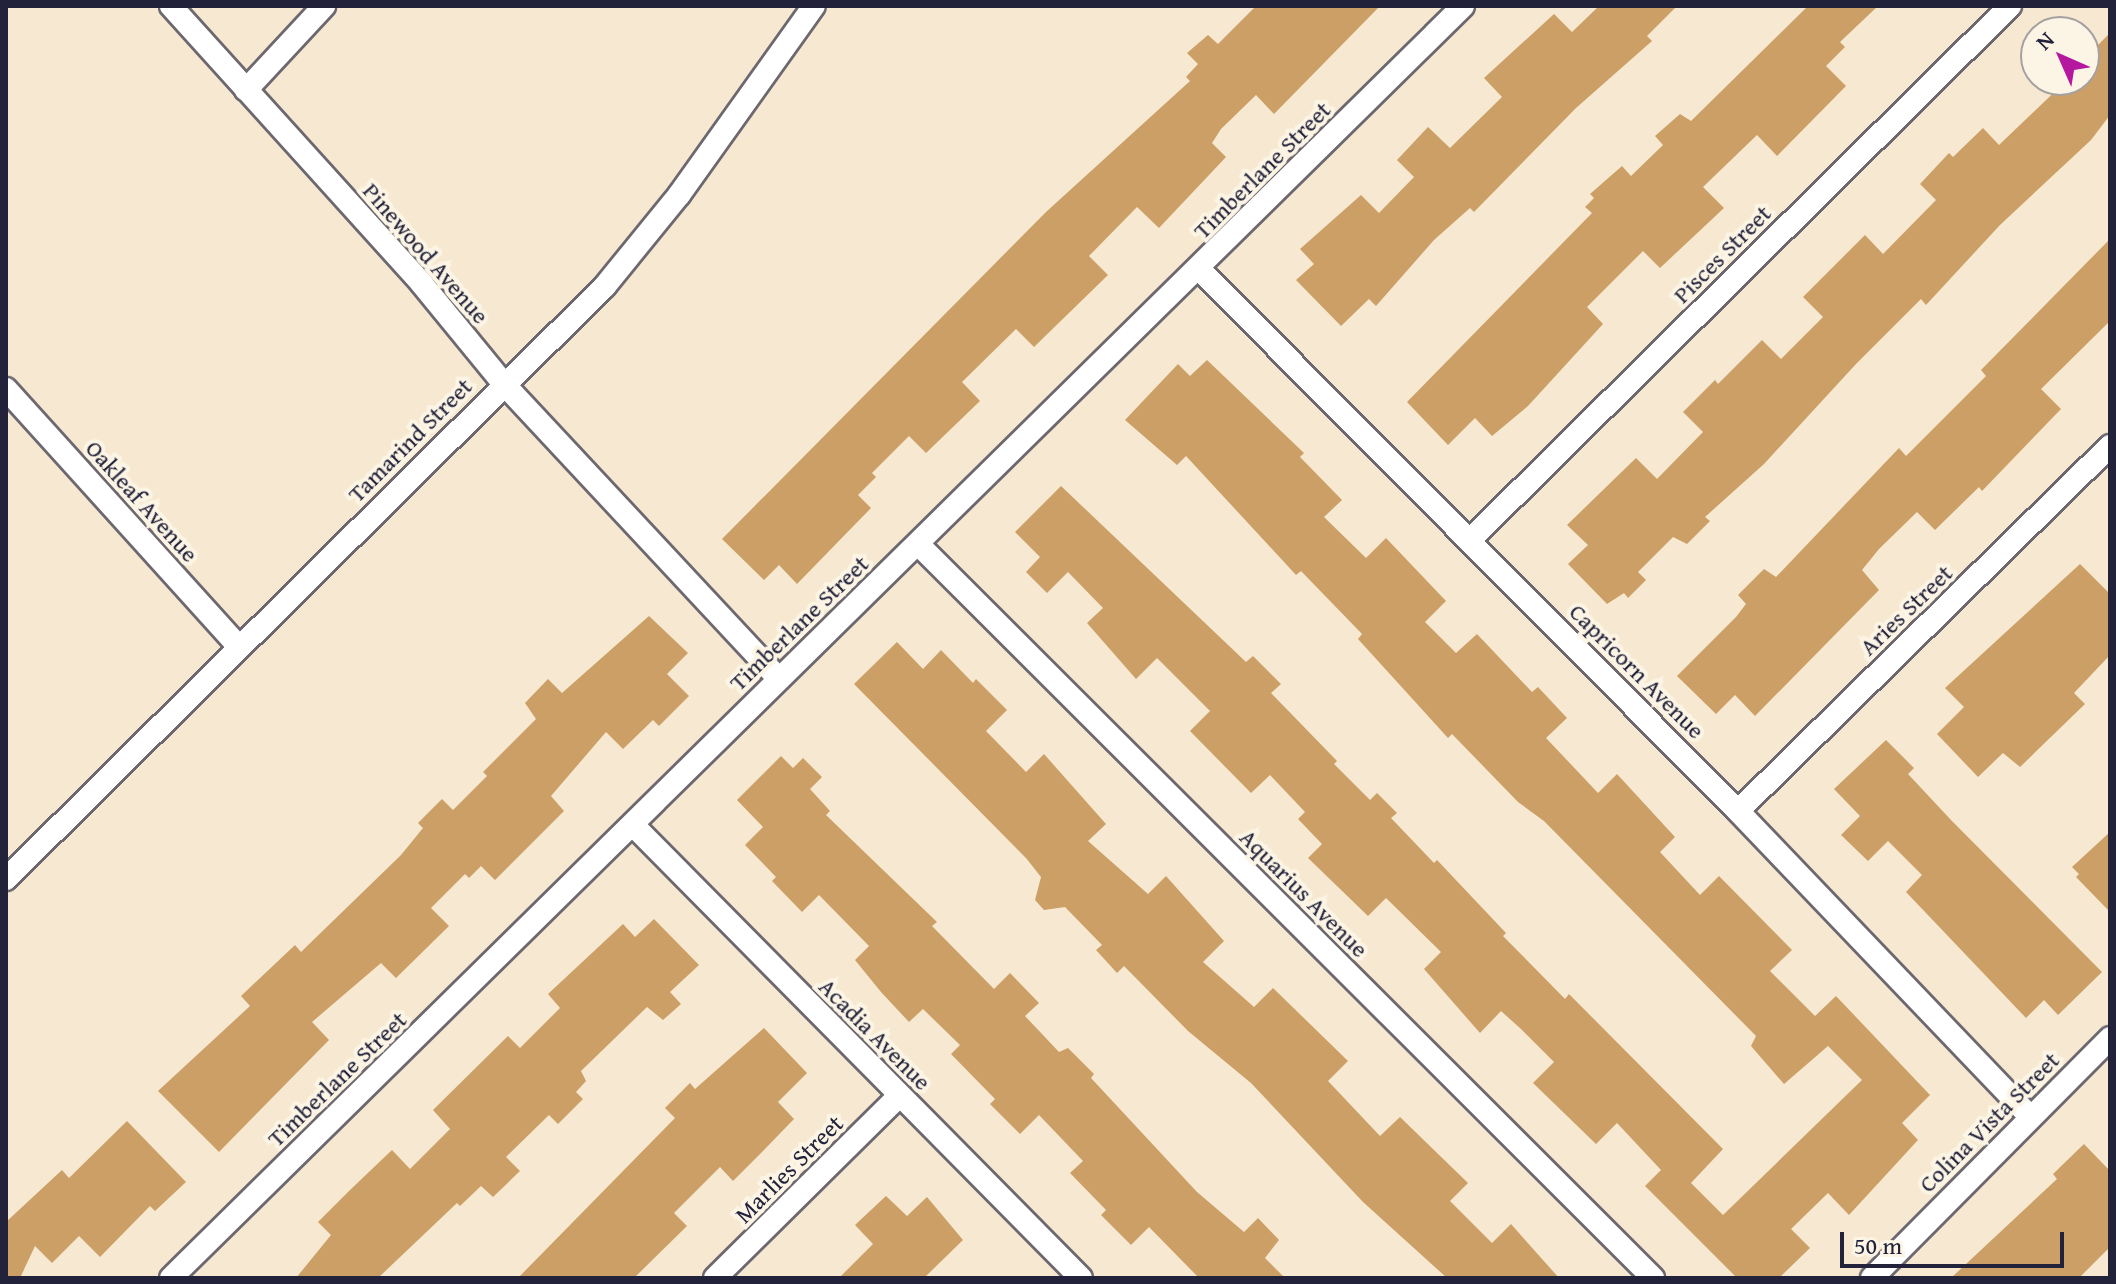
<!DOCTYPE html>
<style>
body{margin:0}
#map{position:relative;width:2116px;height:1284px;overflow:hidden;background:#f7e9d1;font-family:"Gentium Book Plus",serif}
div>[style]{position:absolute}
.building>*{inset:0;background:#cb9f65}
.roads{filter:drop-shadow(2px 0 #6d6870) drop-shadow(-2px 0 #6d6870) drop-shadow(0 2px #6d6870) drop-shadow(0 -2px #6d6870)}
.street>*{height:22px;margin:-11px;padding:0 11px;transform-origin:11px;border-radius:11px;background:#fff}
span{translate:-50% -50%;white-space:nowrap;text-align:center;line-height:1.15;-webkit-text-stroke:8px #fcf5e5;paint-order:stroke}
.street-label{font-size:24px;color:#22223b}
.frame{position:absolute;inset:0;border:8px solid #22223b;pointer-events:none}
.north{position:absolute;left:2020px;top:16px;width:80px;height:80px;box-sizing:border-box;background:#fcf5e5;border:2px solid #a5a1a1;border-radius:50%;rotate:315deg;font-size:22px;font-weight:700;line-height:32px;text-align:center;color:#22223b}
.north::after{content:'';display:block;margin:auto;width:28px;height:36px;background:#b5179e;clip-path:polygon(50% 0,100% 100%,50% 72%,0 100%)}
.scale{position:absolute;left:1840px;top:1232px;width:224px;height:36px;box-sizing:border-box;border:4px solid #22223b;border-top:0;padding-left:10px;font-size:24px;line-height:28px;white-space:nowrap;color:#22223b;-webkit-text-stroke:6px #fcf5e5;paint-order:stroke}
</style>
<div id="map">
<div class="building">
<div style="clip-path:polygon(1256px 6px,1380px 6px,1274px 114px,1256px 95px,1221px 129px,1212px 143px,1226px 157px,1159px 228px,1137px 207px,1089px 256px,1108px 275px,1034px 347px,1016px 329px,962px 382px,980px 401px,926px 453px,909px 436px,872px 473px,876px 477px,858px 495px,871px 508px,797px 584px,779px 565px,764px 580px,722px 539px,1046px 212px,1190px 81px,1186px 77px,1198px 64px,1187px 53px,1208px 35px,1218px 44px)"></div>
<div style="clip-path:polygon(1599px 6px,1677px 6px,1647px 36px,1652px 41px,1576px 108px,1474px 212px,1470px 208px,1434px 240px,1376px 306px,1369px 299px,1341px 326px,1296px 280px,1314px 264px,1300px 249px,1361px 195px,1379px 213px,1414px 177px,1397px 160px,1428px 127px,1450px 148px,1502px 97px,1484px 78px,1554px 14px,1572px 32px)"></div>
<div style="clip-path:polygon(1808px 6px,1878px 6px,1840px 42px,1845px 47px,1826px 66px,1846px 86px,1777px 156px,1757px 135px,1703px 187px,1724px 208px,1660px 268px,1643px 251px,1587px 307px,1603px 324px,1528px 406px,1492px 436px,1475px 418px,1448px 445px,1407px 402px,1592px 213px,1585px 207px,1594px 198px,1590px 194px,1622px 166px,1631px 176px,1663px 145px,1655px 136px,1680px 114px,1691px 121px)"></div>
<div style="clip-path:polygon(2110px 33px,2110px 115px,2091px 140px,2000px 225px,1926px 305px,1921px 299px,1856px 364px,1764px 464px,1705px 517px,1710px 521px,1687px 544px,1673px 537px,1638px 572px,1646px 580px,1628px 598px,1624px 593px,1607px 604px,1568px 564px,1588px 545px,1567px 525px,1636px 458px,1657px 479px,1703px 432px,1683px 412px,1715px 380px,1718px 384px,1762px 340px,1781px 359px,1823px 317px,1803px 297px,1865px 235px,1883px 254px,1936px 200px,1920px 184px,1949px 153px,1953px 157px,1983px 128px,1999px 145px,2067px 80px,2084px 80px,2084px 59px)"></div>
<div style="clip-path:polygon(2110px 239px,2110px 321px,2041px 389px,2061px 409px,1982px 491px,1979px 487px,1935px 530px,1917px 512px,1879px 549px,1862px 570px,1879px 590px,1755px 716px,1735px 695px,1716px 714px,1677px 676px,1736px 617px,1746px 604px,1738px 595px,1764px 569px,1776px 577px,1899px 448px,1906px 456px,1986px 376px,1981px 370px)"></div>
<div style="clip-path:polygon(1207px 360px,1304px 453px,1300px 457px,1342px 500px,1324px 517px,1366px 558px,1386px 538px,1446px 601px,1425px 622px,1456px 653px,1477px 634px,1532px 692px,1538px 687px,1567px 718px,1546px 738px,1581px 775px,1598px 793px,1617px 774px,1675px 837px,1660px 852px,1700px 895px,1719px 876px,1792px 950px,1770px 971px,1815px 1016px,1836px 996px,1930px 1095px,1902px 1123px,1918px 1140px,1849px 1215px,1828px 1193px,1791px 1229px,1810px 1248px,1779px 1278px,1737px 1278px,1645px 1186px,1661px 1170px,1617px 1123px,1596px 1144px,1533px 1083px,1554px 1062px,1521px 1029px,1501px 1011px,1480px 1033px,1424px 969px,1441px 952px,1386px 898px,1368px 916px,1308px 858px,1322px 844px,1298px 819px,1305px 812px,1270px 775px,1251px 793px,1190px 731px,1210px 711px,1157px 658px,1136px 679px,1087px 623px,1103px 608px,1068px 572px,1047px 593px,1026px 572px,1040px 557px,1015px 532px,1061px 486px,1246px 662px,1253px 656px,1281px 684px,1271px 693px,1337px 761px,1334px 764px,1370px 800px,1377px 793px,1397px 813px,1391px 818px,1434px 863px,1437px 860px,1506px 933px,1503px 936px,1565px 999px,1569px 994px,1723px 1149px,1691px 1183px,1723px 1215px,1862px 1080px,1828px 1046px,1784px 1084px,1751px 1046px,1756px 1036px,1544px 821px,1518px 802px,1452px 734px,1448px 738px,1358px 639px,1362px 634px,1301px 571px,1296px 575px,1186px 456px,1177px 465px,1125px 420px,1178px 364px,1190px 376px)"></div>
<div style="clip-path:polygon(2080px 564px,2110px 594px,2110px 655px,2074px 693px,2085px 704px,2020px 767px,2003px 753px,1978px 777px,1937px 734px,1964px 707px,1945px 688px)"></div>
<div style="clip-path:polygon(649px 616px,688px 653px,667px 674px,689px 696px,659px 726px,653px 720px,623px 749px,606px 732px,551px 796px,564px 811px,495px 880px,481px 866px,469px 878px,465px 874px,431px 908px,449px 926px,396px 978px,381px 963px,312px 1022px,329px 1040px,219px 1152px,158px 1091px,250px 1006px,241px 996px,295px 945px,301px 952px,401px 855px,423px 828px,418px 823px,442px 799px,453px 810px,487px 776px,483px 772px,536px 719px,525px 703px,548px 679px,562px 693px)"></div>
<div style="clip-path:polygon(897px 642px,923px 669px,941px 650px,973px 683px,976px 679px,1007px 710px,986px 731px,1026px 772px,1044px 754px,1106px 824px,1088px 841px,1148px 894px,1166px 876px,1224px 941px,1203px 962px,1254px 1007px,1273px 988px,1348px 1061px,1328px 1081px,1380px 1136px,1400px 1117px,1468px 1183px,1450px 1201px,1492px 1243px,1511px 1224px,1559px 1278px,1447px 1278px,1363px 1202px,1251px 1083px,1188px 1031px,1124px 966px,1117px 973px,1096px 950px,1102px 945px,1065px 907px,1044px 910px,1035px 900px,1041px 877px,1026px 858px,854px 684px)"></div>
<div style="clip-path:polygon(1886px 740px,1914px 768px,1908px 774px,1951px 820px,2102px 972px,2058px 1015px,2044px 1000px,2026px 1018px,1906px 892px,1922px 875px,1888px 841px,1868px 861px,1841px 835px,1860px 816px,1834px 789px)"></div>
<div style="clip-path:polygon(781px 756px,793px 768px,803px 758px,822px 777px,810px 789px,830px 811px,826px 815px,937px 922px,932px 926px,994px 989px,1010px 973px,1039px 1003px,1025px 1016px,1059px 1052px,1068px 1048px,1094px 1074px,1091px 1078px,1197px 1192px,1244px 1232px,1258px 1218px,1279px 1240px,1265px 1258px,1285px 1278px,1199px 1278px,1149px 1227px,1131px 1245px,1101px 1215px,1106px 1210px,1070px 1173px,1083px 1161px,1039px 1115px,1020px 1134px,990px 1104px,995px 1099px,951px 1054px,960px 1045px,923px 1009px,909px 1022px,881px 992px,855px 960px,869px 946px,819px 895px,802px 912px,772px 881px,776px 877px,745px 845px,763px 827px,737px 800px)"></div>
<div style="clip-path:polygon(2110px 832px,2110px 912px,2076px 877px,2079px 874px,2072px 867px)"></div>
<div style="clip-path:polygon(654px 919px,699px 965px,670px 992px,681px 1004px,663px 1020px,647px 1007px,581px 1071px,586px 1081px,576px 1092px,583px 1099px,558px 1124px,549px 1115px,506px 1157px,520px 1171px,493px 1197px,481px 1186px,460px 1206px,457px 1203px,378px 1278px,296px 1278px,331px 1235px,318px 1222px,350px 1190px,392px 1150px,410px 1169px,450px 1129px,433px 1110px,508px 1036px,520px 1048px,560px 1008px,548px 994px,623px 924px,635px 937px)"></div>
<div style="clip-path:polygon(764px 1028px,807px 1073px,778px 1102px,794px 1119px,762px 1152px,733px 1181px,720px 1167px,674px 1213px,687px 1226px,634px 1278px,518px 1278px,675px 1118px,665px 1108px,690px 1083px,695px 1089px)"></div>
<div style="clip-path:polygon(127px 1121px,186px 1182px,155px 1211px,150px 1206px,100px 1257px,79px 1236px,52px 1263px,35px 1246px,20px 1278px,6px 1278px,6px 1222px,62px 1170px,69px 1178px)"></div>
<div style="clip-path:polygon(2084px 1144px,2110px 1171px,2110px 1247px,2079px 1278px,1951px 1278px,2057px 1179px,2053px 1174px)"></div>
<div style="clip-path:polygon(886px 1196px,907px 1216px,927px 1197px,963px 1240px,924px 1278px,839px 1278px,873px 1244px,855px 1225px)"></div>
</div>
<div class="roads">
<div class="street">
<div style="left:171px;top:6px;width:375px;rotate:47.9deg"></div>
<div style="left:422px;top:284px;width:128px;rotate:50.7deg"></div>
<div style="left:503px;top:383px;width:403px;rotate:47deg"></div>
<div style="left:246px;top:90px;width:115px;rotate:-47.1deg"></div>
<div style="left:1199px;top:269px;width:764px;rotate:45.16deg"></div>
<div style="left:1738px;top:811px;width:423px;rotate:46.3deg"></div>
<div style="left:6px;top:389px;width:348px;rotate:47.9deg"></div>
<div style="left:1471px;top:539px;width:758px;rotate:-44.68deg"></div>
<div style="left:918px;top:544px;width:1039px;rotate:44.96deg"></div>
<div style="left:1738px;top:811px;width:521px;rotate:-44.46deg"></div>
<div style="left:633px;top:825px;width:637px;rotate:45.32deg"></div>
<div style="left:6px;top:879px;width:843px;rotate:-44.71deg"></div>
<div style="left:605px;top:286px;width:117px;rotate:-50.9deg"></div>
<div style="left:679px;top:195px;width:232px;rotate:-54.5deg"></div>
<div style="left:171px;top:1278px;width:1813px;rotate:-44.55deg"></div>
<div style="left:715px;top:1278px;width:259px;rotate:-44.7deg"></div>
<div style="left:1872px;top:1278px;width:338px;rotate:-45.2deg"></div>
</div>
</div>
<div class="street-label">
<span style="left:1262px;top:170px;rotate:-45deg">Timberlane Street</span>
<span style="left:426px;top:253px;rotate:49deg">Pinewood Avenue</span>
<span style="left:1722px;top:254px;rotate:-45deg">Pisces Street</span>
<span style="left:410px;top:440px;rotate:-45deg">Tamarind Street</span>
<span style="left:142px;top:501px;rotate:48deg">Oakleaf Avenue</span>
<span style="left:1906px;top:610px;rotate:-44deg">Aries Street</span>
<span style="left:799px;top:623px;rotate:-44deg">Timberlane Street</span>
<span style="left:1637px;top:671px;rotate:45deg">Capricorn Avenue</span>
<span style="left:1304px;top:893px;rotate:45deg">Aquarius Avenue</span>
<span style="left:875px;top:1034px;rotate:45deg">Acadia Avenue</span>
<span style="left:337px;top:1079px;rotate:-44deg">Timberlane Street</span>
<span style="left:1989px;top:1122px;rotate:-45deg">Colina Vista Street</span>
<span style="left:789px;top:1169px;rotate:-45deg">Marlies Street</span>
</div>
<div class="frame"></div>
<div class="north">N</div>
<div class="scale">50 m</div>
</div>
